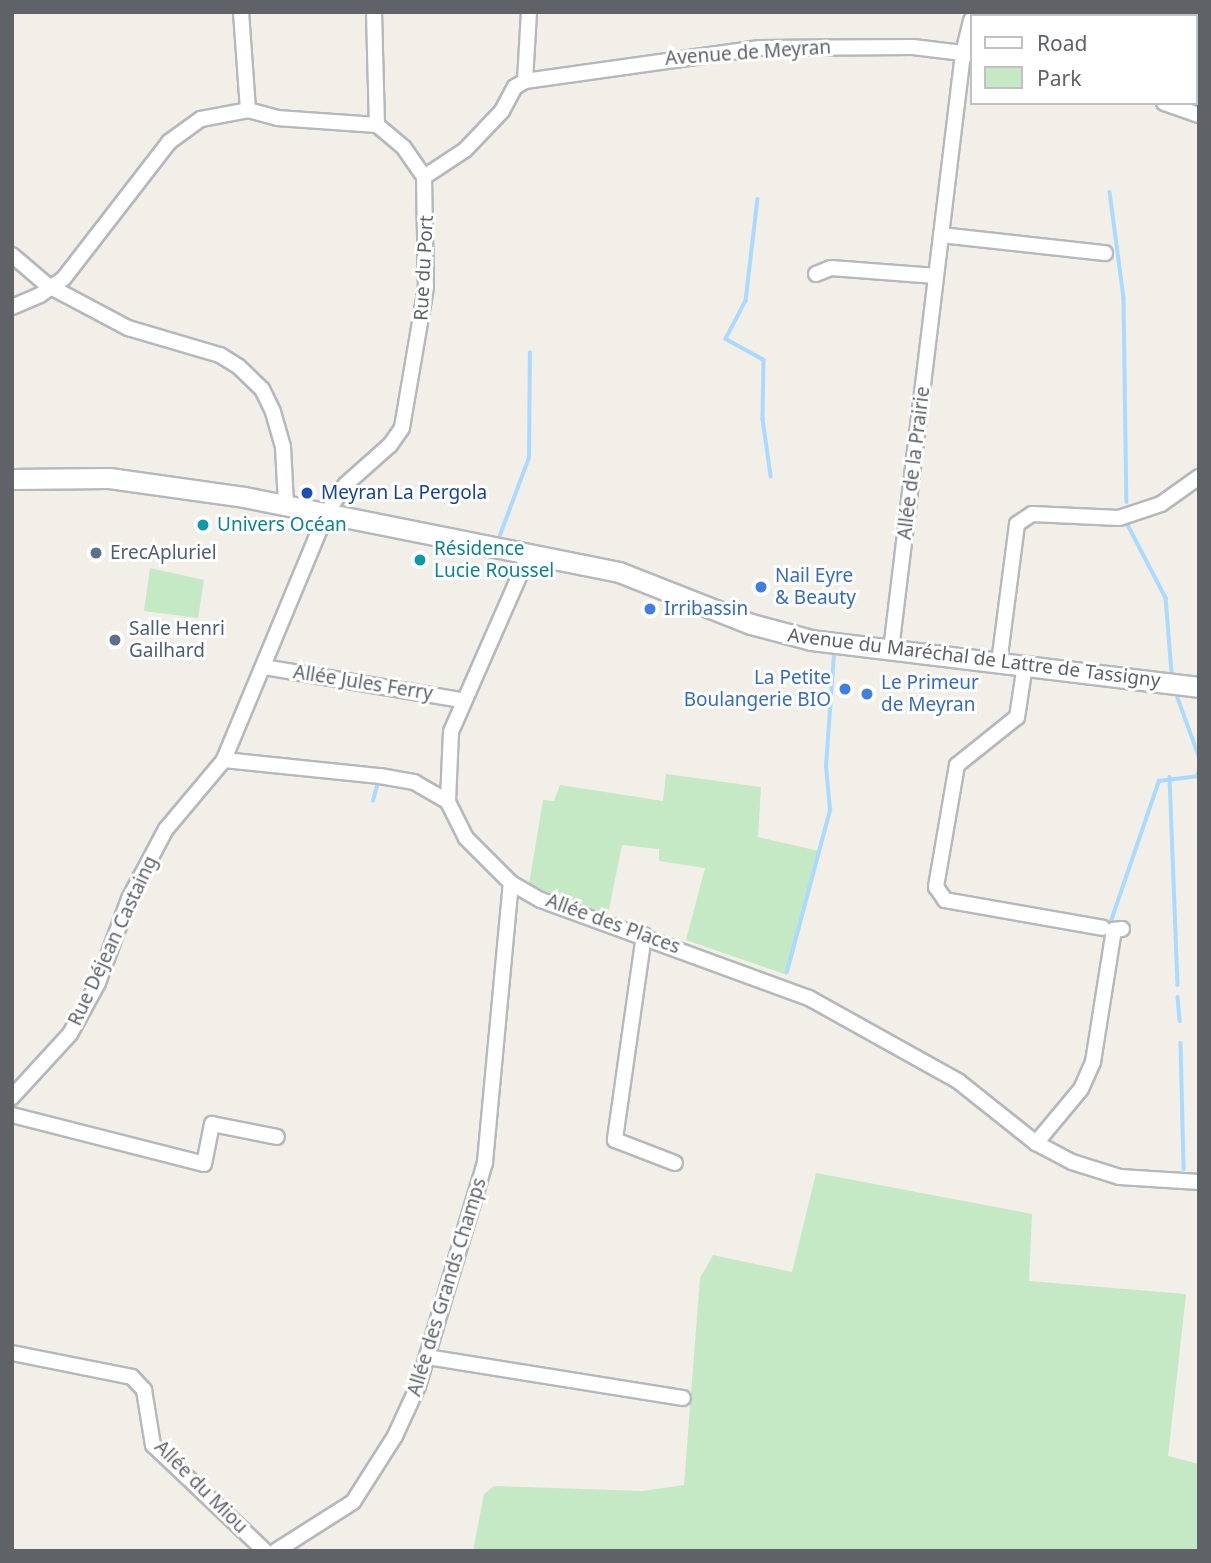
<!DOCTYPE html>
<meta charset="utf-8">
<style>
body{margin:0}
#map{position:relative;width:1211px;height:1563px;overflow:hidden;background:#f1efe8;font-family:"Noto Sans",sans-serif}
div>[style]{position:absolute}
.green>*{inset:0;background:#c5e8c5}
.stream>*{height:3.5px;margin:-1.75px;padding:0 1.75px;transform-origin:1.75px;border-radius:1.75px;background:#aadaff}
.roads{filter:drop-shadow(2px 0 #b5b8bc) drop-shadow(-2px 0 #b5b8bc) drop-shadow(0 2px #b5b8bc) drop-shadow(0 -2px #b5b8bc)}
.street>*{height:14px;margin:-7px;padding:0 7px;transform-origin:7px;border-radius:7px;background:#fff}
.secondary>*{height:19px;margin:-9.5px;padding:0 9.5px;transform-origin:9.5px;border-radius:9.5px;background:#fff}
.dots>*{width:19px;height:19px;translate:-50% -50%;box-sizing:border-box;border:4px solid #fff;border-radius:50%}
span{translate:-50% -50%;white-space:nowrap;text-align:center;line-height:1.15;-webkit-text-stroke:6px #fff;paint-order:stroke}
.street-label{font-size:19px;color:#5f6368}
.transit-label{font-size:19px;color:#164399}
.left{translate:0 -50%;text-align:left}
.culture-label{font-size:19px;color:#0d838f}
.service-label{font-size:19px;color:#4e5e75}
.shop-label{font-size:19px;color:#366cbe}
.right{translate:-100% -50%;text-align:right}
.frame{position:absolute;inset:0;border:14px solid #5f6368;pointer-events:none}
.legend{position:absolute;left:970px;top:14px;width:228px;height:91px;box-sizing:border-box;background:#fff;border:2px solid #bfc1c3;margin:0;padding:9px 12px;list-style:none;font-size:21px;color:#5f6368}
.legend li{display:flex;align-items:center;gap:14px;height:35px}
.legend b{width:35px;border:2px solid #bfc1c3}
</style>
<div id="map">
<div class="green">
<div style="clip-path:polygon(150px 568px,204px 580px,198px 618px,144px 611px)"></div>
<div style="clip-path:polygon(666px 774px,761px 787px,758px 837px,819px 851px,787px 975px,686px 940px,705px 868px,659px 861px,659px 849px,622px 845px,608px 914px,529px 885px,543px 800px,554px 801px,560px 785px,663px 801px)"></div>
<div style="clip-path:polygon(816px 1173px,1032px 1214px,1029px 1281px,1186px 1294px,1168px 1456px,1199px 1464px,1199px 1551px,473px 1551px,484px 1494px,494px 1486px,643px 1491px,684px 1485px,700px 1278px,713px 1255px,792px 1272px)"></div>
</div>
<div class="stream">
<div style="left:1110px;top:192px;width:107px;rotate:82.5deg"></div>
<div style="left:1124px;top:298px;width:204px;rotate:89.2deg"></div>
<div style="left:758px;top:199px;width:103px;rotate:96.7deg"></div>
<div style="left:746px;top:301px;width:43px;rotate:117.8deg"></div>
<div style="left:726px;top:339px;width:43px;rotate:28.9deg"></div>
<div style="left:764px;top:360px;width:59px;rotate:91deg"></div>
<div style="left:763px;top:419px;width:58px;rotate:82deg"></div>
<div style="left:1127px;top:523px;width:85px;rotate:62.5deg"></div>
<div style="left:1166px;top:598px;width:74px;rotate:85.4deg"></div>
<div style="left:500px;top:535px;width:82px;rotate:-69.4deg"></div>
<div style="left:529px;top:458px;width:105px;rotate:-89.5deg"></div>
<div style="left:1178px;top:698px;width:62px;rotate:70.1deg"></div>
<div style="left:1170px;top:777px;width:208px;rotate:87.8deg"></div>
<div style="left:373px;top:801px;width:23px;rotate:-75deg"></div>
<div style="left:1110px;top:924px;width:151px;rotate:-71.1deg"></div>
<div style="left:1159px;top:781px;width:38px;rotate:-7deg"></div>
<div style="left:1197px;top:776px;width:5px;rotate:-68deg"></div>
<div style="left:787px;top:972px;width:168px;rotate:-75.1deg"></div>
<div style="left:830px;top:810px;width:44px;rotate:-95.2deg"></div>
<div style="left:826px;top:766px;width:112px;rotate:-85.9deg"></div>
<div style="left:1178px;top:997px;width:24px;rotate:85deg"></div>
<div style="left:1181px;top:1043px;width:126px;rotate:88.6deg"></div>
</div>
<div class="roads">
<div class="street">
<div style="left:241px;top:12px;width:98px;rotate:85.9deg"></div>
<div style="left:374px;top:12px;width:113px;rotate:88.5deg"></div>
<div style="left:1180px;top:16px;width:4px;rotate:-90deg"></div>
<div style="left:525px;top:81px;width:237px;rotate:-8deg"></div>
<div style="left:760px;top:48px;width:153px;rotate:-0.4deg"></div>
<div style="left:913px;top:47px;width:58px;rotate:6.9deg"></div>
<div style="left:1164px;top:103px;width:37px;rotate:19deg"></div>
<div style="left:424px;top:177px;width:49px;rotate:-33.4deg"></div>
<div style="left:465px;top:150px;width:54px;rotate:-46.5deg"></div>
<div style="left:502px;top:111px;width:27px;rotate:-62deg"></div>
<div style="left:515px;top:87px;width:12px;rotate:-31deg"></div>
<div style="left:525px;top:81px;width:69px;rotate:-86.7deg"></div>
<div style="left:941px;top:235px;width:165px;rotate:6.3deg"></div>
<div style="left:12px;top:255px;width:46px;rotate:40.6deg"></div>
<div style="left:47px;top:285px;width:92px;rotate:28deg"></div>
<div style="left:128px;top:328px;width:96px;rotate:16.4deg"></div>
<div style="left:220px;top:355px;width:22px;rotate:32deg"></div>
<div style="left:239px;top:367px;width:32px;rotate:44deg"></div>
<div style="left:262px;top:389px;width:25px;rotate:64deg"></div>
<div style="left:273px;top:412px;width:36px;rotate:74deg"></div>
<div style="left:283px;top:447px;width:57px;rotate:87deg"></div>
<div style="left:816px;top:274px;width:16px;rotate:-22deg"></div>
<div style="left:831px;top:268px;width:105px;rotate:4.4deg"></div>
<div style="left:12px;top:307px;width:30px;rotate:-23deg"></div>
<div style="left:40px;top:295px;width:29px;rotate:-35deg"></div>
<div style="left:64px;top:278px;width:172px;rotate:-52.3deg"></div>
<div style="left:169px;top:142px;width:39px;rotate:-36deg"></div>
<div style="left:201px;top:119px;width:48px;rotate:-10.8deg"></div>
<div style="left:248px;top:110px;width:30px;rotate:15deg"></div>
<div style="left:277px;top:118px;width:100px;rotate:4deg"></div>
<div style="left:377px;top:125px;width:35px;rotate:40deg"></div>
<div style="left:404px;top:148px;width:35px;rotate:55deg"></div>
<div style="left:424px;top:177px;width:110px;rotate:89deg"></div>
<div style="left:426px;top:287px;width:143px;rotate:99.7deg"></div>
<div style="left:402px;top:428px;width:21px;rotate:125deg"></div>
<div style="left:390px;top:445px;width:59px;rotate:138.4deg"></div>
<div style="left:346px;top:484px;width:34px;rotate:124deg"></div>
<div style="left:327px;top:512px;width:269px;rotate:112.6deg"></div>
<div style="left:224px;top:760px;width:90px;rotate:130deg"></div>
<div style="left:166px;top:829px;width:79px;rotate:117.9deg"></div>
<div style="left:129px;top:899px;width:90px;rotate:110.3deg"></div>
<div style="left:98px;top:983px;width:58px;rotate:118.8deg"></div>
<div style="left:70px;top:1034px;width:86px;rotate:132.6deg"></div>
<div style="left:529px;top:554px;width:194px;rotate:113.7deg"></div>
<div style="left:451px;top:732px;width:70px;rotate:92.5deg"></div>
<div style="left:448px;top:802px;width:40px;rotate:63.4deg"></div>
<div style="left:466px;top:838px;width:64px;rotate:45deg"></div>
<div style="left:511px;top:883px;width:34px;rotate:30deg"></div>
<div style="left:541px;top:900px;width:285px;rotate:20.1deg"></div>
<div style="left:809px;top:998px;width:171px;rotate:29.1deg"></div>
<div style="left:958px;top:1081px;width:100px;rotate:38.5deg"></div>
<div style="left:1036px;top:1143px;width:41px;rotate:27.8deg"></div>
<div style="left:1072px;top:1162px;width:50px;rotate:17.4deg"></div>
<div style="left:1120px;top:1177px;width:79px;rotate:3.6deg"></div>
<div style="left:891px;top:650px;width:601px;rotate:-83.12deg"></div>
<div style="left:963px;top:53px;width:34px;rotate:-76deg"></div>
<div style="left:999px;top:663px;width:140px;rotate:-82.6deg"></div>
<div style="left:1017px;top:524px;width:18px;rotate:-34deg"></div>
<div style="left:1032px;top:514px;width:87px;rotate:2.6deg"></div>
<div style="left:1119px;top:518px;width:44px;rotate:-18.4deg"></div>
<div style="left:1161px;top:504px;width:47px;rotate:-35.4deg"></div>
<div style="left:1025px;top:665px;width:53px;rotate:98.7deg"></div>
<div style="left:1017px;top:717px;width:77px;rotate:141.3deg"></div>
<div style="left:957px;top:765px;width:124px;rotate:99.8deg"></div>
<div style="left:936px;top:887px;width:16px;rotate:55deg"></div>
<div style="left:945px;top:900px;width:160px;rotate:10deg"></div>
<div style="left:264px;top:667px;width:201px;rotate:9.5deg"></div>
<div style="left:224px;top:760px;width:157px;rotate:5.9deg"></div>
<div style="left:380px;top:776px;width:35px;rotate:10deg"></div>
<div style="left:414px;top:782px;width:39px;rotate:30deg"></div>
<div style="left:644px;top:935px;width:207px;rotate:98.1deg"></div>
<div style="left:615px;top:1140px;width:64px;rotate:21deg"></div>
<div style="left:12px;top:1115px;width:198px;rotate:14.3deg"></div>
<div style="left:204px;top:1164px;width:41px;rotate:-78.7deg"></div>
<div style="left:212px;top:1124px;width:66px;rotate:11.3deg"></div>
<div style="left:1036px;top:1143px;width:70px;rotate:-50.2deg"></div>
<div style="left:1081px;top:1089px;width:30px;rotate:-66deg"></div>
<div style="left:1093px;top:1062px;width:134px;rotate:-81deg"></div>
<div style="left:1114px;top:930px;width:8px;rotate:-7deg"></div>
<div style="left:12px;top:1353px;width:122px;rotate:11.3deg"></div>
<div style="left:132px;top:1377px;width:18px;rotate:47deg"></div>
<div style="left:144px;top:1390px;width:56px;rotate:80.7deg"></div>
<div style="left:153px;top:1445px;width:154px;rotate:43.4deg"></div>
<div style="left:427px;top:1357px;width:259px;rotate:9.1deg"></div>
<div style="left:276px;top:1551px;width:91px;rotate:-32.5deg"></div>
<div style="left:353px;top:1502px;width:78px;rotate:-57.5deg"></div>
<div style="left:395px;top:1436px;width:55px;rotate:-65.3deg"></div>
<div style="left:418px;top:1386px;width:234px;rotate:-73.3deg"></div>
<div style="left:485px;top:1162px;width:280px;rotate:-84.7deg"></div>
</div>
<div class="secondary">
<div style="left:12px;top:479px;width:97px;rotate:-0.6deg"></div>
<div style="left:109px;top:478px;width:136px;rotate:8deg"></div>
<div style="left:244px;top:497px;width:382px;rotate:11.3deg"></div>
<div style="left:619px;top:572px;width:142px;rotate:21.5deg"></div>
<div style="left:751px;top:624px;width:62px;rotate:14.9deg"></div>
<div style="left:811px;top:640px;width:391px;rotate:6.9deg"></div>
</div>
</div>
<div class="dots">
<div style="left:307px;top:493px;background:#1a4fb4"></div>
<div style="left:203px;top:525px;background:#0f9aa8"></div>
<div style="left:96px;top:553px;background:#5c6f8a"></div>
<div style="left:420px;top:560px;background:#0f9aa8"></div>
<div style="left:761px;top:587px;background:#3f7fe0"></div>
<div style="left:650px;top:609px;background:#3f7fe0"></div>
<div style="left:115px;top:640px;background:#5c6f8a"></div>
<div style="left:845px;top:689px;background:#3f7fe0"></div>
<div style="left:867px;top:694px;background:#3f7fe0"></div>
</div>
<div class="street-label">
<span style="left:748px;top:53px;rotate:-4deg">Avenue de Meyran</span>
<span style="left:424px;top:268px;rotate:-87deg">Rue du Port</span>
<span style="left:914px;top:463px;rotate:-83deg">Allée de la Prairie</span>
<span style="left:974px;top:658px;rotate:7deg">Avenue du Maréchal de Lattre de Tassigny</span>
<span style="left:363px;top:683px;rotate:9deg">Allée Jules Ferry</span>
<span style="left:613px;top:924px;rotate:20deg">Allée des Places</span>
<span style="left:113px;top:941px;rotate:-65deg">Rue Déjean Castaing</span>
<span style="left:447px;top:1287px;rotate:-73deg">Allée des Grands Champs</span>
<span style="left:201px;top:1487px;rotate:45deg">Allée du Miou</span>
</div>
<div class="transit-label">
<span class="left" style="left:321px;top:493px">Meyran La Pergola</span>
</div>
<div class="culture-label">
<span class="left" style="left:217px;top:525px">Univers Océan</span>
<span class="left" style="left:434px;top:560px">Résidence<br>Lucie Roussel</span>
</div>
<div class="service-label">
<span class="left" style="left:110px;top:553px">ErecApluriel</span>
<span class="left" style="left:129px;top:640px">Salle Henri<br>Gailhard</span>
</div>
<div class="shop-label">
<span class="left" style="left:775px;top:587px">Nail Eyre<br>&amp; Beauty</span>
<span class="left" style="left:664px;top:609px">Irribassin</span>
<span class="right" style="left:831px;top:689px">La Petite<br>Boulangerie BIO</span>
<span class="left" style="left:881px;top:694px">Le Primeur<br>de Meyran</span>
</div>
<div class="frame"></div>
<ul class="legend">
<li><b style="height:9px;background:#fff"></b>Road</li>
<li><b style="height:19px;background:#c5e8c5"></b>Park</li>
</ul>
</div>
